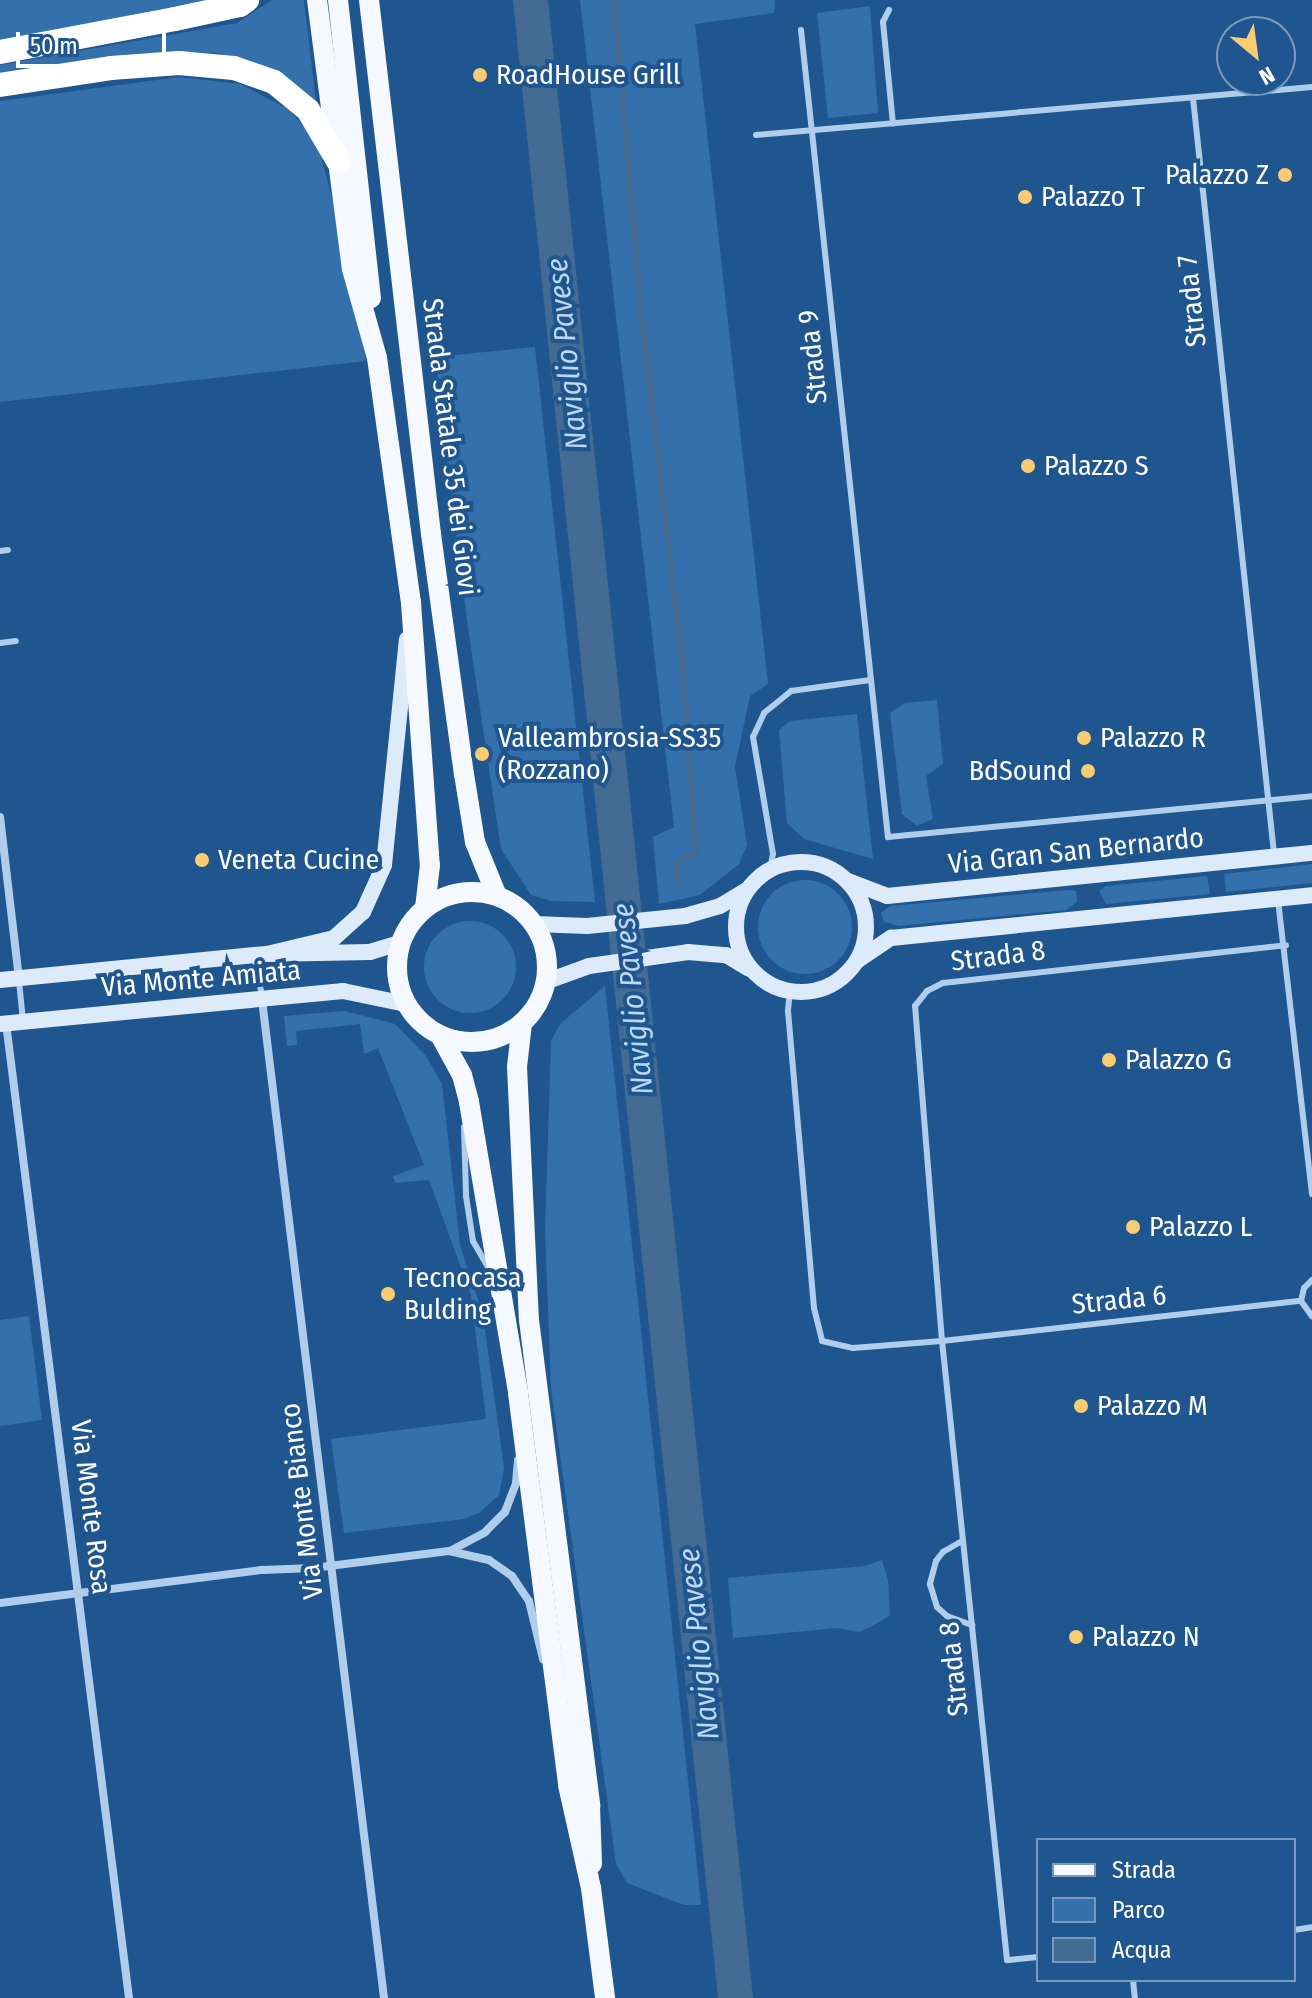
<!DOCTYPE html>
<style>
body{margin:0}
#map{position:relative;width:1312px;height:1998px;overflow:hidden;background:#20568f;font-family:"Fira Sans Condensed",sans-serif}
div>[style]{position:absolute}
.green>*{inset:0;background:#3470ac}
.round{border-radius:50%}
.water>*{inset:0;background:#446b93}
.stream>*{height:6px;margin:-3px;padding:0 3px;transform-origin:3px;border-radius:3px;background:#446b93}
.service>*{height:6px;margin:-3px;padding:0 3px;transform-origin:3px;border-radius:3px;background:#b0ceec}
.minor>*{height:8px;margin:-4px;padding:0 4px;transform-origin:4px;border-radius:4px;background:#b0ceec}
.secondary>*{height:16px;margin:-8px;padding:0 8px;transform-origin:8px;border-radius:8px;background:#dceaf9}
.secondary>.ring{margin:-8px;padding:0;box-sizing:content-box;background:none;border:16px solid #dceaf9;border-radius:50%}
.primary>*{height:20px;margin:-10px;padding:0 10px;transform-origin:10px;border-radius:10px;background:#f5f9ff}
.primary>.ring{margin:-10px;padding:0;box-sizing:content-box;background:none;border:20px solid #f5f9ff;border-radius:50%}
.motorway>*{height:24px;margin:-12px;padding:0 12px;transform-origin:12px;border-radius:12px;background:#fff}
.dots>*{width:22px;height:22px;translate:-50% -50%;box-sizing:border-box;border:4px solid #20568f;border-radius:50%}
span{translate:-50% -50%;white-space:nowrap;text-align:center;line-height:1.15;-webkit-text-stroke:8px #20568f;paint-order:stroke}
.poi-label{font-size:28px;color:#fff}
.left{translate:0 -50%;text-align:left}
.right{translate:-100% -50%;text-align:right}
.street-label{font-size:28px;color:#fff}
.water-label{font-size:30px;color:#bcd8f3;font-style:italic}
.legend{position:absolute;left:1036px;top:1838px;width:260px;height:144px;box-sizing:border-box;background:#20568f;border:2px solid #799abc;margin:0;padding:10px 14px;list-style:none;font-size:24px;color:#fff}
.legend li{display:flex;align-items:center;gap:16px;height:40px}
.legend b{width:40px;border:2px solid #799abc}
.north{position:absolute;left:1216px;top:16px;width:80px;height:80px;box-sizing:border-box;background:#20568f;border:2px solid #799abc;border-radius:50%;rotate:151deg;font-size:22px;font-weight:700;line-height:32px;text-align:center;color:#fff}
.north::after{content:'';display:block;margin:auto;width:28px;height:36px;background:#facb71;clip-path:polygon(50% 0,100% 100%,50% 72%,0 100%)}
.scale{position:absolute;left:16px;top:32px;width:150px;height:36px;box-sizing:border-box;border:4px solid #fff;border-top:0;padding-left:10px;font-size:24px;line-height:28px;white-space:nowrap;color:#fff;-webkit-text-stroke:6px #20568f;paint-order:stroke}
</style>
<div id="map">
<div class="green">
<div style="clip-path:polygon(0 0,226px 0,0 43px)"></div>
<div style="clip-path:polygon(272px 0,304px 0,316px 102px,263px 67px,216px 53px,178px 52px,0 75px,0 65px,237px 23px)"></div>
<div style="clip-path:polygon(580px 0,775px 0,774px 13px,695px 24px,768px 684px,750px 696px,735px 767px,747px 845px,739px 864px,700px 895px,659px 904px,653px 837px,674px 827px)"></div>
<div style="clip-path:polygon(870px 6px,878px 113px,828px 118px,817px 13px)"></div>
<div style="clip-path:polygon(179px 77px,240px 84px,288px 109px,307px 130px,320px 153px,339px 224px,366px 361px,0 402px,0 101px)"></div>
<div style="clip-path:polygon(535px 347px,595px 902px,551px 901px,531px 895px,501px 849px,467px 621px,435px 357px)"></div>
<div style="clip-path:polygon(937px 700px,943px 764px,926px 776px,933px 819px,917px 826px,902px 814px,890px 713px,905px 703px)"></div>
<div style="clip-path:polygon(857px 714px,873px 859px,804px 839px,787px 823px,779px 730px,790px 721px)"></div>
<div style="clip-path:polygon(1312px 864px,1312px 883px,1226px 892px,1224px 874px)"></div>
<div style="clip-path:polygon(1207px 876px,1210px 894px,1106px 904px,1099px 891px,1106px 886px)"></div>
<div class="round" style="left:758px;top:880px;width:94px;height:94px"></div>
<div style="clip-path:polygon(1069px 890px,1076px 891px,1077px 902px,1066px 910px,899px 926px,884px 922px,881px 913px,890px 906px)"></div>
<div class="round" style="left:424px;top:921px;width:92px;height:92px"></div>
<div style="clip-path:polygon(605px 986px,701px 1905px,684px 1905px,627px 1883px,616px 1864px,551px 1389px,545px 1230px,551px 1041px,560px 1024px)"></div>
<div style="clip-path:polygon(345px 1011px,395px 1024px,426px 1056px,442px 1084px,460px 1245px,483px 1315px,504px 1468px,499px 1495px,479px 1513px,464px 1519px,344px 1533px,331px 1439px,486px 1419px,471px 1295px,429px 1180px,395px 1183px,393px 1176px,424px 1165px,378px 1048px,364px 1054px,360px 1024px,296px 1031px,297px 1045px,287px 1046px,284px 1016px)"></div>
<div style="clip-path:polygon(29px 1316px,42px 1420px,0 1426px,0 1320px)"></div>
<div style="clip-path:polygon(882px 1560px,888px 1580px,890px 1615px,871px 1627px,859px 1632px,837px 1628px,733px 1638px,728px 1578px,865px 1566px)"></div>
</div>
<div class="water">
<div style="clip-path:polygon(513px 0,548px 0,753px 1998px,718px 1998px)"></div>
</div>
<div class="stream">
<div style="left:614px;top:0;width:320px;rotate:85deg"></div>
<div style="left:642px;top:319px;width:353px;rotate:83.3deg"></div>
<div style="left:683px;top:670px;width:182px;rotate:85.9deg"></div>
<div style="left:696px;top:852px;width:23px;rotate:151deg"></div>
<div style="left:676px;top:863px;width:20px;rotate:84deg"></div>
</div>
<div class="service">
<div style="left:889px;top:10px;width:13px;rotate:117deg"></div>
<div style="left:883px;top:22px;width:102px;rotate:84.4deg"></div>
<div style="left:801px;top:30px;width:812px;rotate:83.85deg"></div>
<div style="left:888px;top:837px;width:426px;rotate:-5.5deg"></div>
<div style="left:1193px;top:98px;width:759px;rotate:83.88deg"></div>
<div style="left:756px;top:135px;width:558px;rotate:-4.93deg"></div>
<div style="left:0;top:551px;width:8px;rotate:-7deg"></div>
<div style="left:0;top:643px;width:16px;rotate:-7deg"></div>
<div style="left:770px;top:869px;width:15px;rotate:-79deg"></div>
<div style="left:773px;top:854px;width:119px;rotate:-99.7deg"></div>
<div style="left:753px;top:737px;width:26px;rotate:-65deg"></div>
<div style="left:764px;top:713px;width:35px;rotate:-39deg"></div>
<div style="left:791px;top:691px;width:80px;rotate:-7.9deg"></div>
<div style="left:1278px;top:900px;width:296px;rotate:83.4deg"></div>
<div style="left:254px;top:956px;width:41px;rotate:78.7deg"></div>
<div style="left:19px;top:981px;width:40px;rotate:84.3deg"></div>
<div style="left:790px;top:991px;width:20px;rotate:96deg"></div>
<div style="left:788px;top:1011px;width:298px;rotate:85deg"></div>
<div style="left:814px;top:1308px;width:34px;rotate:76deg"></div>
<div style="left:822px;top:1341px;width:32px;rotate:13deg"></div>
<div style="left:853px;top:1348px;width:89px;rotate:-4.5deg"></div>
<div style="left:942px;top:1341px;width:361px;rotate:-6.4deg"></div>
<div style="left:464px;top:1127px;width:69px;rotate:88.3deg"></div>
<div style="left:466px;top:1196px;width:46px;rotate:81.2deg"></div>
<div style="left:473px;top:1241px;width:34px;rotate:60deg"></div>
<div style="left:1312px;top:1280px;width:11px;rotate:135deg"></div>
<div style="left:1304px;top:1288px;width:13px;rotate:103deg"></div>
<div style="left:1301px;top:1301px;width:19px;rotate:54deg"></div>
<div style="left:962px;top:1541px;width:22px;rotate:150deg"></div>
<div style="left:943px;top:1552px;width:11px;rotate:128deg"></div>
<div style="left:936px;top:1561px;width:24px;rotate:105deg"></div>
<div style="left:930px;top:1584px;width:24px;rotate:73deg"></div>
<div style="left:937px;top:1607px;width:13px;rotate:42deg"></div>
<div style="left:947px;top:1616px;width:27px;rotate:20deg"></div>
<div style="left:1294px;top:1930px;width:18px;rotate:-9deg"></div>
<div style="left:1038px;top:1957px;width:31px;rotate:174deg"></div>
<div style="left:1007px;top:1960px;width:622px;rotate:-95.99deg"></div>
<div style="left:942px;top:1341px;width:336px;rotate:-94.6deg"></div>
<div style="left:915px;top:1006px;width:19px;rotate:-51deg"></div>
<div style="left:927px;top:991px;width:18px;rotate:-27deg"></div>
<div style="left:943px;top:983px;width:345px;rotate:-6.3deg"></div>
<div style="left:1133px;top:1980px;width:18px;rotate:84deg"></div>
</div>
<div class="minor">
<div style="left:0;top:817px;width:162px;rotate:83.3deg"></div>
<div style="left:262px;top:1000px;width:1005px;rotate:83.03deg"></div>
<div style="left:6px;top:1023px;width:983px;rotate:82.81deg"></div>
<div style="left:450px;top:1551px;width:40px;rotate:-28deg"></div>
<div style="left:485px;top:1532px;width:28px;rotate:-45deg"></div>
<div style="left:505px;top:1512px;width:31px;rotate:-69deg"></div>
<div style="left:516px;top:1483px;width:23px;rotate:-85deg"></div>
<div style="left:0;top:1603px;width:265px;rotate:-7.2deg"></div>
<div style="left:263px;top:1570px;width:50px;rotate:-2.3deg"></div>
<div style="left:313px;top:1568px;width:137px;rotate:-7.1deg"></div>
<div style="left:449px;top:1551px;width:41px;rotate:12.7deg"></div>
<div style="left:489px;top:1560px;width:28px;rotate:35deg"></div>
<div style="left:512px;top:1576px;width:30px;rotate:56deg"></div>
<div style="left:529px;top:1601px;width:60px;rotate:76.4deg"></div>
</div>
<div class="secondary">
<div class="ring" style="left:736px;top:862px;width:114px;height:114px"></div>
<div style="left:848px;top:881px;width:42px;rotate:21deg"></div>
<div style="left:887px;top:896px;width:427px;rotate:-5.8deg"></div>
<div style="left:534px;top:924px;width:53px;rotate:2.2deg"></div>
<div style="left:587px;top:926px;width:99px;rotate:-5.8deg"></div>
<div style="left:685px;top:916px;width:36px;rotate:-16deg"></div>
<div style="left:720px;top:906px;width:29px;rotate:-31deg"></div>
<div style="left:267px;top:954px;width:69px;rotate:-13.4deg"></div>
<div style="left:334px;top:938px;width:39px;rotate:-42deg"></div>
<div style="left:363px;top:912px;width:51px;rotate:-65.9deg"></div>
<div style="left:384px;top:865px;width:227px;rotate:-84.2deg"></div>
<div style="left:858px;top:960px;width:40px;rotate:-34deg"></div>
<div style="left:891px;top:938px;width:423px;rotate:-5.8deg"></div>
<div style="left:0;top:980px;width:268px;rotate:-5.6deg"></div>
<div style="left:267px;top:954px;width:103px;rotate:-1.1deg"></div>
<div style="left:370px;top:952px;width:31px;rotate:-17deg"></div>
<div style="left:545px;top:982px;width:47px;rotate:-20deg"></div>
<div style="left:589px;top:966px;width:100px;rotate:-8deg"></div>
<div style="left:688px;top:952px;width:38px;rotate:5deg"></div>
<div style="left:726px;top:955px;width:26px;rotate:31deg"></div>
<div style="left:0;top:1024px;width:345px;rotate:-5.5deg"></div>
<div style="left:343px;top:991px;width:64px;rotate:11.7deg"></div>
</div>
<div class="primary">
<div style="left:317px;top:0;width:271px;rotate:82.6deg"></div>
<div style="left:352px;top:269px;width:92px;rotate:74.3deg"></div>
<div style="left:377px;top:358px;width:247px;rotate:82.1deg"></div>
<div style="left:411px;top:603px;width:263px;rotate:85.9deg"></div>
<div style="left:430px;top:865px;width:43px;rotate:96.6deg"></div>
<div style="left:338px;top:0;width:300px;rotate:83.7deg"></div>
<div style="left:369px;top:0;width:538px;rotate:83.38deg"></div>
<div style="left:431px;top:534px;width:242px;rotate:82.2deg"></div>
<div style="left:464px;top:774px;width:69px;rotate:80.8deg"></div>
<div style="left:475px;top:842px;width:58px;rotate:67.8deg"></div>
<div class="ring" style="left:397px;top:892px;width:130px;height:130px"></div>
<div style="left:522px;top:1023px;width:44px;rotate:96.5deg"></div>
<div style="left:517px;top:1067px;width:253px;rotate:87.3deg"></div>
<div style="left:529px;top:1320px;width:490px;rotate:82.8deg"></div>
<div style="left:590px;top:1806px;width:58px;rotate:88deg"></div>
<div style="left:440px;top:1035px;width:46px;rotate:61.2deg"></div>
<div style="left:462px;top:1075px;width:28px;rotate:75deg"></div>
<div style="left:469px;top:1102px;width:295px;rotate:80.4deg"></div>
<div style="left:518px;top:1393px;width:395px;rotate:82.7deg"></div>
<div style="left:568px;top:1785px;width:106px;rotate:77.4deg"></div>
<div style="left:591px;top:1888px;width:111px;rotate:82.7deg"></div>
</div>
<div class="motorway">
<div style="left:0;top:52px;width:178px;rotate:-10.7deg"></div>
<div style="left:175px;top:19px;width:66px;rotate:-12.2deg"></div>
<div style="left:240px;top:5px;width:9px;rotate:-36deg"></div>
<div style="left:0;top:85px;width:112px;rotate:-8.7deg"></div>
<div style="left:111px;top:68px;width:68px;rotate:-4.2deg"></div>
<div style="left:179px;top:63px;width:55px;rotate:5.2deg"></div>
<div style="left:234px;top:68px;width:42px;rotate:19.3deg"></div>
<div style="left:274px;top:82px;width:44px;rotate:39.5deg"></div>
<div style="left:308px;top:110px;width:59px;rotate:59.5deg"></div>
</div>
<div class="dots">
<div style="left:480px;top:75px;background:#facb71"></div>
<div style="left:1285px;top:175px;background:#facb71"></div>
<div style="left:1025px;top:197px;background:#facb71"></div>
<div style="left:1028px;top:466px;background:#facb71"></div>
<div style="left:1084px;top:738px;background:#facb71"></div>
<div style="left:482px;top:754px;background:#facb71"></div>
<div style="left:1088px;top:771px;background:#facb71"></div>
<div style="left:202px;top:860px;background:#facb71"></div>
<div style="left:1109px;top:1060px;background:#facb71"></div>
<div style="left:1133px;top:1227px;background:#facb71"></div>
<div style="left:388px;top:1294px;background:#facb71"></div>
<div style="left:1081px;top:1406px;background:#facb71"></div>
<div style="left:1076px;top:1637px;background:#facb71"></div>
</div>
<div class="poi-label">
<span class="left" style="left:496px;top:75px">RoadHouse Grill</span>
<span class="right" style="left:1269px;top:175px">Palazzo Z</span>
<span class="left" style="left:1041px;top:197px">Palazzo T</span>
<span class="left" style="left:1044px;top:466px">Palazzo S</span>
<span class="left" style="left:498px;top:754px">Valleambrosia-SS35<br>(Rozzano)</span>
<span class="left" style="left:1100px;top:738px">Palazzo R</span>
<span class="right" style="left:1072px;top:771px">BdSound</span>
<span class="left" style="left:218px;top:860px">Veneta Cucine</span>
<span class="left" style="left:1125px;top:1060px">Palazzo G</span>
<span class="left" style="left:1149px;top:1227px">Palazzo L</span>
<span class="left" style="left:404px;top:1294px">Tecnocasa<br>Bulding</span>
<span class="left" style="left:1097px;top:1406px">Palazzo M</span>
<span class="left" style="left:1092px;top:1637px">Palazzo N</span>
</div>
<div class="street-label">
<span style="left:1192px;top:301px;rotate:-96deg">Strada 7</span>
<span style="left:813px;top:357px;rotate:-96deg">Strada 9</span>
<span style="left:450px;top:447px;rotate:83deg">Strada Statale 35 dei Giovi</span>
<span style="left:1076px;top:851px;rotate:-6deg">Via Gran San Bernardo</span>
<span style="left:998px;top:956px;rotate:-7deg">Strada 8</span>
<span style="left:201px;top:979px;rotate:-5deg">Via Monte Amiata</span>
<span style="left:1119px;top:1300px;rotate:-6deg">Strada 6</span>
<span style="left:302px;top:1501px;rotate:-97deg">Via Monte Bianco</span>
<span style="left:91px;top:1507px;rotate:83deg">Via Monte Rosa</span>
<span style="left:954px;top:1669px;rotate:-96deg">Strada 8</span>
</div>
<div class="water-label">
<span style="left:567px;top:354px;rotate:-96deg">Naviglio Pavese</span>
<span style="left:633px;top:999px;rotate:-96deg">Naviglio Pavese</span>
<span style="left:699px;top:1644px;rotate:-96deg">Naviglio Pavese</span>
</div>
<ul class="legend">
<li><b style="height:10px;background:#f5f9ff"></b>Strada</li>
<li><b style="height:22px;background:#3470ac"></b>Parco</li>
<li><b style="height:22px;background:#446b93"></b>Acqua</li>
</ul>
<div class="north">N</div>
<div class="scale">50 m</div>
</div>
